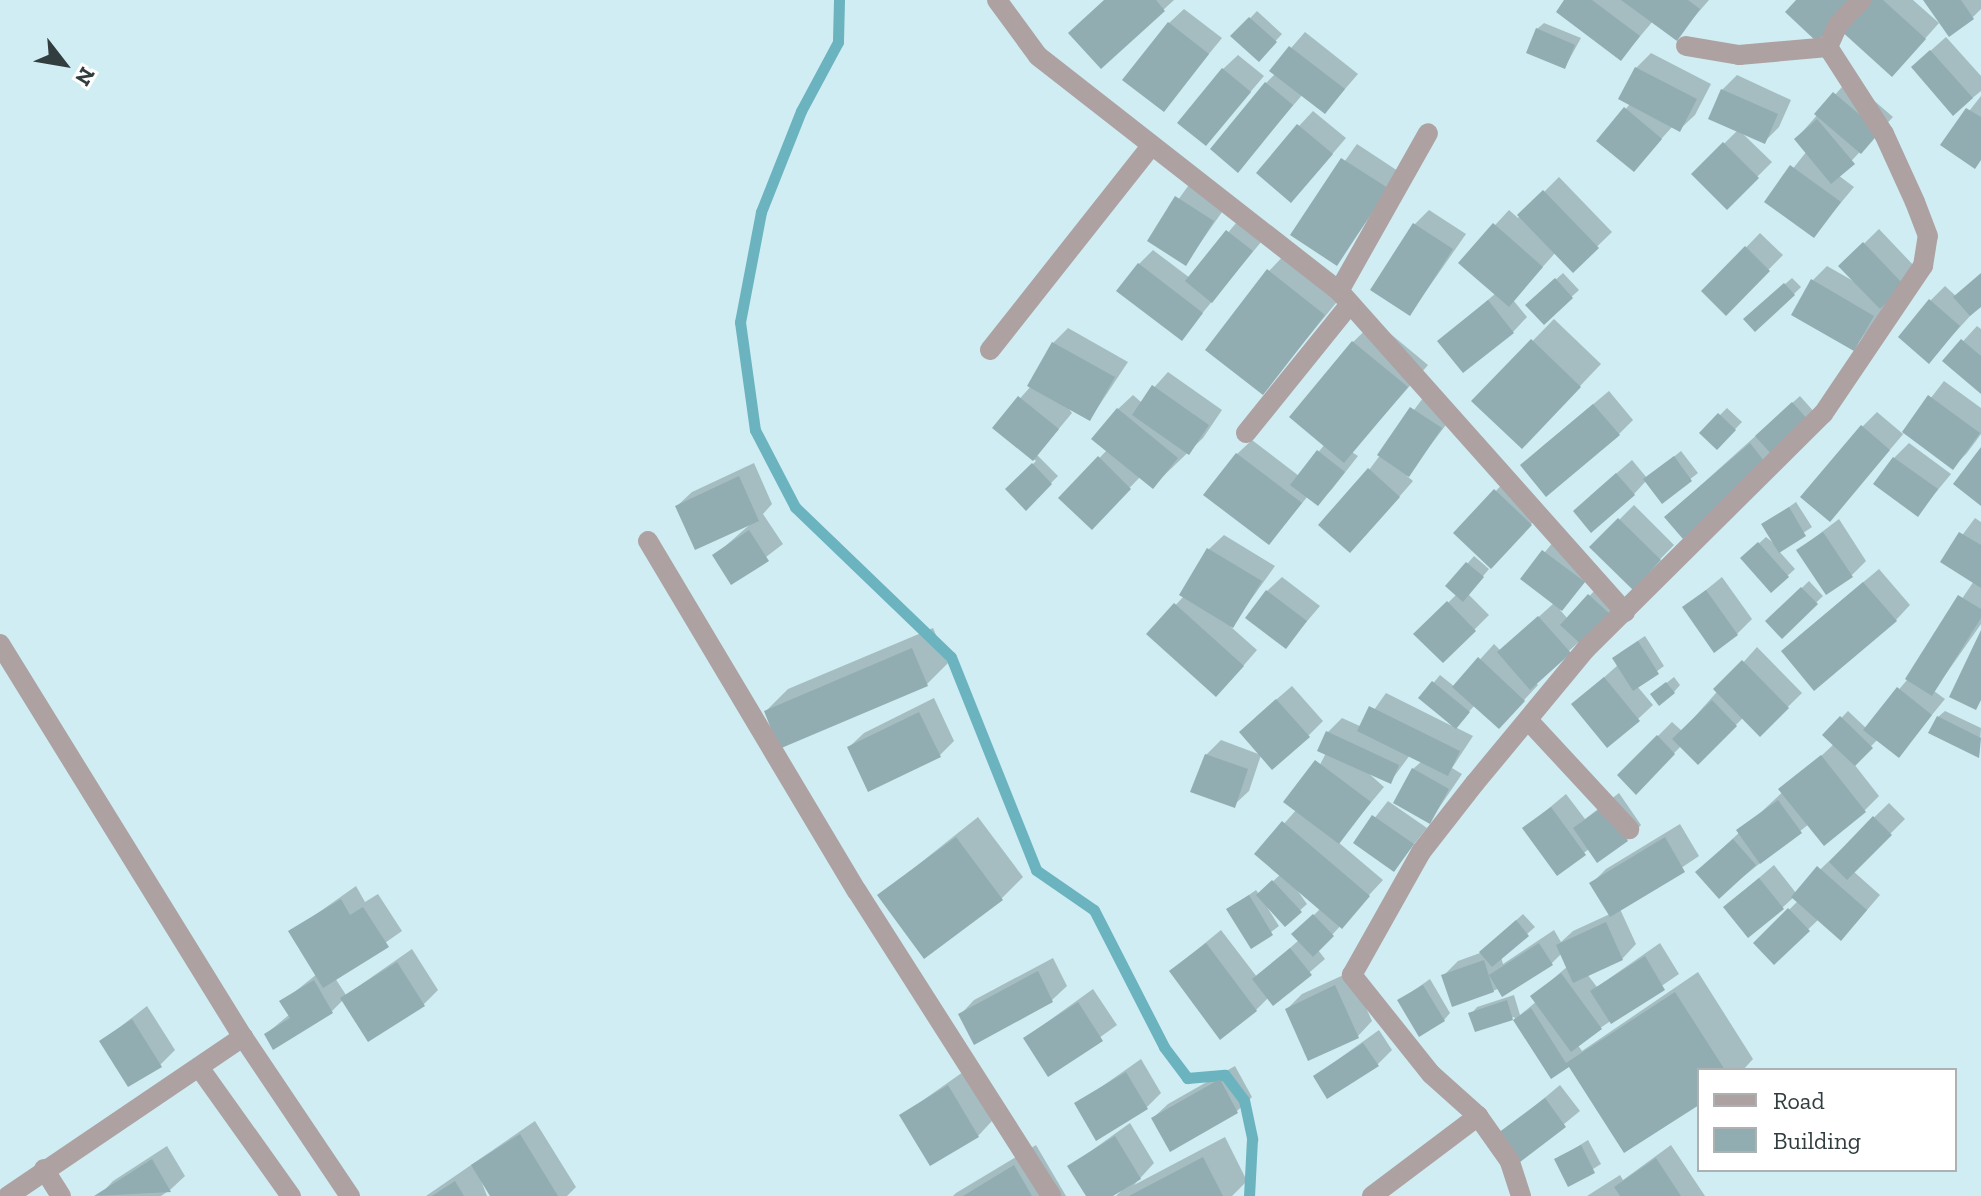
<!DOCTYPE html>
<style>
body{margin:0}
#map{position:relative;width:1981px;height:1196px;overflow:hidden;background:#cfedf2;font-family:"Zilla Slab",serif}
div>[style]{position:absolute}
.shadow>*{inset:0;background:#0003}
.stream>*{height:11px;margin:-5.5px;padding:0 5.5px;transform-origin:5.5px;border-radius:5.5px;background:#6ab3bf}
.building>*{inset:0;background:#91adb2}
.street>*{height:20px;margin:-10px;padding:0 10px;transform-origin:10px;border-radius:10px;background:#ada1a1}
span{translate:-50% -50%;white-space:nowrap;text-align:center;line-height:1.15;-webkit-text-stroke:7px #fff;paint-order:stroke}
.legend{position:absolute;left:1697px;top:1068px;width:260px;height:104px;box-sizing:border-box;background:#fff;border:2px solid #adb1b2;margin:0;padding:10px 14px;list-style:none;font-size:24px;color:#313d3f}
.legend li{display:flex;align-items:center;gap:16px;height:40px}
.legend b{width:40px;border:2px solid #adb1b2}
.north{position:absolute;left:24px;top:24px;width:80px;height:80px;-webkit-text-stroke:6px #fff;paint-order:stroke;rotate:121deg;font-size:22px;font-weight:700;line-height:32px;text-align:center;color:#313d3f}
.north::after{content:'';display:block;margin:auto;width:28px;height:36px;background:#313d3f;clip-path:polygon(50% 0,100% 100%,50% 72%,0 100%)}
</style>
<div id="map">
<div class="shadow">
<div style="clip-path:polygon(1106px 0,1174px 0,1101px 67px)"></div>
<div style="clip-path:polygon(1567px 0,1709px 0,1676px 38px,1653px 21px,1621px 59px)"></div>
<div style="clip-path:polygon(1867px 0,1913px 0,1939px 23px,1906px 60px)"></div>
<div style="clip-path:polygon(1926px 0,1981px 0,1981px 9px,1973px 17px)"></div>
<div style="clip-path:polygon(1184px 9px,1222px 38px,1164px 109px,1169px 23px)"></div>
<div style="clip-path:polygon(1257px 11px,1282px 34px,1259px 59px,1233px 36px)"></div>
<div style="clip-path:polygon(1544px 23px,1581px 38px,1565px 67px,1537px 29px)"></div>
<div style="clip-path:polygon(1305px 32px,1358px 74px,1325px 112px,1303px 94px,1238px 170px,1266px 83px,1276px 73px,1272px 70px)"></div>
<div style="clip-path:polygon(1946px 37px,1981px 76px,1981px 91px,1954px 113px,1928px 53px)"></div>
<div style="clip-path:polygon(1651px 53px,1711px 84px,1695px 115px,1680px 129px,1673px 126px,1634px 169px,1599px 140px,1630px 104px,1636px 68px)"></div>
<div style="clip-path:polygon(1238px 55px,1264px 76px,1206px 144px,1223px 69px)"></div>
<div style="clip-path:polygon(1737px 75px,1791px 100px,1779px 127px,1764px 142px,1741px 132px,1772px 162px,1727px 207px,1693px 174px,1738px 130px,1722px 90px)"></div>
<div style="clip-path:polygon(1849px 79px,1893px 117px,1838px 175px,1854px 187px,1814px 235px,1767px 201px,1807px 151px,1796px 139px)"></div>
<div style="clip-path:polygon(1981px 96px,1981px 160px,1943px 144px)"></div>
<div style="clip-path:polygon(1313px 111px,1346px 138px,1305px 186px,1299px 126px)"></div>
<div style="clip-path:polygon(1357px 144px,1401px 173px,1337px 263px,1293px 234px)"></div>
<div style="clip-path:polygon(1559px 177px,1612px 232px,1573px 270px,1556px 252px,1513px 300px,1527px 317px,1513px 332px,1440px 341px,1496px 293px,1461px 262px,1509px 210px,1518px 218px)"></div>
<div style="clip-path:polygon(1191px 182px,1227px 205px,1186px 263px,1149px 240px)"></div>
<div style="clip-path:polygon(1429px 210px,1466px 234px,1410px 314px,1414px 225px)"></div>
<div style="clip-path:polygon(1242px 216px,1266px 236px,1181px 339px,1139px 264px,1153px 250px,1190px 278px)"></div>
<div style="clip-path:polygon(1879px 229px,1917px 269px,1853px 349px,1813px 280px,1827px 266px,1855px 282px,1841px 266px)"></div>
<div style="clip-path:polygon(1760px 233px,1783px 255px,1726px 313px,1704px 291px)"></div>
<div style="clip-path:polygon(1290px 249px,1345px 292px,1263px 392px,1269px 271px)"></div>
<div style="clip-path:polygon(1563px 273px,1579px 290px,1544px 322px,1528px 305px)"></div>
<div style="clip-path:polygon(1981px 275px,1981px 304px,1929px 361px,1930px 301px,1945px 286px,1957px 297px)"></div>
<div style="clip-path:polygon(1792px 278px,1801px 287px,1794px 294px,1753px 312px)"></div>
<div style="clip-path:polygon(1554px 319px,1601px 364px,1543px 425px,1474px 401px)"></div>
<div style="clip-path:polygon(1375px 321px,1428px 365px,1352px 452px,1358px 456px,1332px 489px,1318px 504px,1308px 496px,1269px 543px,1237px 454px,1252px 440px,1299px 476px,1325px 444px,1353px 342px)"></div>
<div style="clip-path:polygon(1977px 326px,1981px 329px,1981px 392px,1945px 361px)"></div>
<div style="clip-path:polygon(1068px 328px,1128px 362px,1090px 419px,1067px 406px,1072px 413px,1037px 455px,1058px 476px,1026px 508px,1008px 489px,1036px 461px,995px 427px,1031px 386px,1053px 343px)"></div>
<div style="clip-path:polygon(1168px 372px,1222px 410px,1203px 438px,1153px 486px,1141px 476px,1092px 527px,1061px 498px,1108px 449px,1118px 409px,1133px 395px,1141px 402px)"></div>
<div style="clip-path:polygon(1944px 381px,1981px 408px,1981px 434px,1967px 453px,1953px 467px,1905px 432px,1830px 520px,1862px 427px,1877px 412px,1903px 434px)"></div>
<div style="clip-path:polygon(1609px 391px,1633px 420px,1619px 434px,1537px 451px)"></div>
<div style="clip-path:polygon(1426px 394px,1455px 413px,1407px 476px,1413px 481px,1365px 536px,1369px 470px)"></div>
<div style="clip-path:polygon(1800px 396px,1815px 413px,1782px 450px,1681px 503px)"></div>
<div style="clip-path:polygon(1727px 408px,1742px 422px,1717px 448px,1702px 433px)"></div>
<div style="clip-path:polygon(1909px 443px,1951px 474px,1918px 514px,1894px 458px)"></div>
<div style="clip-path:polygon(1681px 451px,1698px 473px,1662px 501px,1646px 481px,1634px 494px,1590px 496px,1632px 460px,1647px 478px)"></div>
<div style="clip-path:polygon(754px 463px,772px 504px,763px 514px,783px 544px,732px 583px,714px 556px,755px 520px,677px 506px,692px 492px)"></div>
<div style="clip-path:polygon(1510px 476px,1545px 509px,1506px 551px,1456px 533px)"></div>
<div style="clip-path:polygon(1796px 502px,1812px 527px,1778px 550px,1795px 569px,1772px 590px,1743px 558px,1766px 537px,1775px 544px,1764px 525px)"></div>
<div style="clip-path:polygon(1634px 505px,1674px 545px,1633px 587px,1592px 547px)"></div>
<div style="clip-path:polygon(1975px 518px,1981px 522px,1981px 624px,1934px 691px,1945px 699px,1899px 755px,1878px 739px,1854px 764px,1879px 796px,1865px 810px,1825px 843px,1809px 824px,1719px 896px,1712px 858px,1834px 744px,1825px 735px,1848px 711px,1866px 728px,1907px 680px,1974px 581px,1943px 561px)"></div>
<div style="clip-path:polygon(1839px 519px,1866px 561px,1852px 575px,1798px 550px)"></div>
<div style="clip-path:polygon(1224px 535px,1275px 566px,1231px 627px,1257px 650px,1231px 680px,1149px 634px,1184px 596px,1209px 549px)"></div>
<div style="clip-path:polygon(1558px 536px,1598px 567px,1560px 610px,1568px 619px,1596px 589px,1617px 607px,1535px 682px,1538px 685px,1513px 712px,1475px 705px,1455px 727px,1473px 736px,1452px 768px,1462px 774px,1430px 821px,1413px 769px,1422px 761px,1410px 755px,1390px 782px,1366px 771px,1384px 787px,1338px 842px,1383px 880px,1318px 950px,1325px 959px,1274px 1003px,1269px 997px,1256px 1010px,1171px 971px,1221px 930px,1257px 977px,1299px 940px,1294px 935px,1321px 908px,1292px 883px,1307px 904px,1285px 924px,1267px 907px,1279px 926px,1252px 946px,1229px 909px,1256px 890px,1259px 894px,1281px 874px,1257px 854px,1297px 809px,1326px 753px,1328px 732px,1342px 718px,1362px 727px,1386px 693px,1452px 726px,1421px 698px,1440px 675px,1455px 687px,1494px 644px,1501px 651px,1554px 603px,1523px 579px)"></div>
<div style="clip-path:polygon(1474px 556px,1489px 569px,1468px 594px,1489px 615px,1443px 661px,1416px 634px,1457px 594px,1448px 586px)"></div>
<div style="clip-path:polygon(1879px 569px,1910px 605px,1896px 620px,1798px 637px)"></div>
<div style="clip-path:polygon(1282px 577px,1320px 606px,1286px 646px,1267px 591px)"></div>
<div style="clip-path:polygon(1722px 577px,1752px 619px,1737px 634px,1685px 607px)"></div>
<div style="clip-path:polygon(1809px 581px,1823px 596px,1782px 636px,1768px 621px)"></div>
<div style="clip-path:polygon(933px 628px,948px 663px,926px 685px,766px 711px,788px 689px)"></div>
<div style="clip-path:polygon(1645px 636px,1664px 666px,1637px 686px,1653px 705px,1638px 719px,1574px 704px,1618px 665px,1614px 658px,1621px 652px)"></div>
<div style="clip-path:polygon(1757px 647px,1802px 693px,1760px 734px,1744px 717px,1698px 762px,1681px 746px,1636px 792px,1619px 775px,1672px 722px,1682px 731px)"></div>
<div style="clip-path:polygon(1674px 677px,1680px 685px,1674px 692px,1660px 688px)"></div>
<div style="clip-path:polygon(1292px 686px,1323px 721px,1308px 736px,1256px 717px)"></div>
<div style="clip-path:polygon(934px 698px,954px 741px,940px 755px,849px 747px,864px 733px)"></div>
<div style="clip-path:polygon(1945px 711px,1981px 728px,1979px 756px,1938px 717px)"></div>
<div style="clip-path:polygon(1221px 740px,1261px 755px,1249px 791px,1234px 805px,1206px 755px)"></div>
<div style="clip-path:polygon(1619px 793px,1641px 825px,1627px 840px,1589px 849px,1557px 873px,1525px 828px,1566px 794px,1585px 819px)"></div>
<div style="clip-path:polygon(1388px 801px,1427px 828px,1394px 869px,1355px 843px)"></div>
<div style="clip-path:polygon(1889px 803px,1905px 819px,1853px 871px,1880px 895px,1855px 924px,1819px 919px,1774px 962px,1755px 943px,1798px 901px,1794px 897px,1782px 908px,1725px 907px,1774px 865px,1796px 893px)"></div>
<div style="clip-path:polygon(978px 817px,1023px 877px,1001px 899px,880px 895px)"></div>
<div style="clip-path:polygon(1680px 824px,1699px 856px,1620px 909px,1636px 944px,1622px 959px,1587px 974px,1597px 987px,1660px 943px,1679px 974px,1577px 1044px,1582px 1051px,1698px 972px,1753px 1059px,1743px 1070px,1699px 1070px,1699px 1102px,1569px 1064px,1551px 1076px,1514px 1017px,1476px 1030px,1471px 1014px,1477px 1007px,1514px 995px,1520px 1015px,1537px 1001px,1533px 996px,1568px 966px,1562px 953px,1551px 964px,1493px 991px,1444px 975px,1458px 961px,1480px 953px,1523px 914px,1535px 927px,1501px 957px,1503px 964px,1554px 930px,1561px 942px,1573px 931px,1610px 914px,1592px 883px,1606px 869px)"></div>
<div style="clip-path:polygon(356px 886px,365px 902px,378px 894px,402px 931px,335px 978px,346px 995px,412px 949px,438px 990px,424px 1004px,344px 999px,332px 1011px,266px 1034px,290px 1014px,282px 1002px,317px 974px,291px 932px)"></div>
<div style="clip-path:polygon(1053px 958px,1067px 986px,1052px 1000px,975px 1042px,960px 1015px,974px 1000px)"></div>
<div style="clip-path:polygon(1350px 972px,1372px 1021px,1358px 1036px,1287px 1009px,1302px 994px)"></div>
<div style="clip-path:polygon(1430px 979px,1450px 1013px,1444px 1020px,1400px 1000px)"></div>
<div style="clip-path:polygon(1093px 989px,1117px 1025px,1049px 1074px,1025px 1038px)"></div>
<div style="clip-path:polygon(147px 1006px,175px 1050px,160px 1065px,102px 1041px)"></div>
<div style="clip-path:polygon(1379px 1030px,1392px 1050px,1377px 1065px,1315px 1076px)"></div>
<div style="clip-path:polygon(1141px 1059px,1161px 1093px,1147px 1107px,1077px 1104px)"></div>
<div style="clip-path:polygon(1235px 1066px,1252px 1097px,1237px 1111px,1153px 1118px,1168px 1104px)"></div>
<div style="clip-path:polygon(963px 1072px,992px 1121px,978px 1136px,902px 1115px)"></div>
<div style="clip-path:polygon(1560px 1085px,1580px 1111px,1520px 1160px,1501px 1134px)"></div>
<div style="clip-path:polygon(535px 1121px,576px 1187px,567px 1196px,492px 1196px,479px 1175px,487px 1196px,426px 1196px)"></div>
<div style="clip-path:polygon(1130px 1123px,1154px 1163px,1134px 1185px,1225px 1137px,1247px 1181px,1232px 1196px,1116px 1196px,1121px 1191px,1088px 1196px,1070px 1166px)"></div>
<div style="clip-path:polygon(1588px 1140px,1601px 1164px,1569px 1184px,1556px 1160px)"></div>
<div style="clip-path:polygon(1036px 1145px,1066px 1196px,953px 1196px,956px 1193px)"></div>
<div style="clip-path:polygon(1671px 1145px,1705px 1196px,1587px 1196px,1620px 1175px,1623px 1180px)"></div>
<div style="clip-path:polygon(167px 1146px,185px 1176px,170px 1190px,161px 1196px,99px 1196px,113px 1181px)"></div>
</div>
<div class="stream">
<div style="left:839px;top:0;width:42px;rotate:91.4deg"></div>
<div style="left:838px;top:42px;width:78px;rotate:118.2deg"></div>
<div style="left:801px;top:111px;width:109px;rotate:111.6deg"></div>
<div style="left:761px;top:212px;width:112px;rotate:100.8deg"></div>
<div style="left:740px;top:322px;width:109px;rotate:82.1deg"></div>
<div style="left:755px;top:430px;width:87px;rotate:62.5deg"></div>
<div style="left:795px;top:507px;width:216px;rotate:43.9deg"></div>
<div style="left:951px;top:657px;width:229px;rotate:68.2deg"></div>
<div style="left:1036px;top:870px;width:70px;rotate:34.6deg"></div>
<div style="left:1094px;top:910px;width:154px;rotate:62.9deg"></div>
<div style="left:1164px;top:1047px;width:39px;rotate:53deg"></div>
<div style="left:1187px;top:1078px;width:38px;rotate:-5deg"></div>
<div style="left:1225px;top:1075px;width:31px;rotate:53deg"></div>
<div style="left:1244px;top:1100px;width:40px;rotate:78deg"></div>
<div style="left:1252px;top:1139px;width:57px;rotate:93deg"></div>
</div>
<div class="building">
<div style="clip-path:polygon(1104px 0,1156px 0,1165px 11px,1101px 69px,1068px 33px)"></div>
<div style="clip-path:polygon(1564px 0,1592px 0,1640px 36px,1621px 61px,1556px 12px)"></div>
<div style="clip-path:polygon(1621px 0,1688px 0,1700px 9px,1677px 41px)"></div>
<div style="clip-path:polygon(1796px 0,1856px 0,1817px 42px,1785px 12px)"></div>
<div style="clip-path:polygon(1865px 0,1883px 0,1926px 39px,1892px 77px,1839px 29px)"></div>
<div style="clip-path:polygon(1923px 0,1961px 0,1974px 19px,1949px 37px)"></div>
<div style="clip-path:polygon(1249px 17px,1277px 42px,1259px 62px,1230px 36px)"></div>
<div style="clip-path:polygon(1168px 22px,1209px 54px,1164px 112px,1122px 80px)"></div>
<div style="clip-path:polygon(1536px 28px,1575px 45px,1565px 69px,1526px 53px)"></div>
<div style="clip-path:polygon(1289px 46px,1345px 89px,1325px 114px,1269px 71px)"></div>
<div style="clip-path:polygon(1930px 50px,1973px 98px,1953px 116px,1911px 67px)"></div>
<div style="clip-path:polygon(1635px 67px,1697px 99px,1680px 132px,1618px 99px)"></div>
<div style="clip-path:polygon(1222px 68px,1251px 92px,1206px 146px,1177px 123px)"></div>
<div style="clip-path:polygon(1265px 82px,1293px 105px,1238px 173px,1210px 149px)"></div>
<div style="clip-path:polygon(1721px 89px,1778px 114px,1765px 144px,1708px 119px)"></div>
<div style="clip-path:polygon(1833px 92px,1880px 132px,1861px 154px,1814px 114px)"></div>
<div style="clip-path:polygon(1624px 107px,1662px 139px,1634px 172px,1596px 141px)"></div>
<div style="clip-path:polygon(1966px 108px,1981px 117px,1981px 160px,1975px 169px,1940px 145px)"></div>
<div style="clip-path:polygon(1817px 119px,1855px 164px,1831px 184px,1794px 139px)"></div>
<div style="clip-path:polygon(1297px 124px,1333px 154px,1291px 203px,1256px 173px)"></div>
<div style="clip-path:polygon(1723px 142px,1759px 178px,1727px 210px,1691px 174px)"></div>
<div style="clip-path:polygon(1341px 158px,1388px 188px,1337px 266px,1290px 235px)"></div>
<div style="clip-path:polygon(1790px 165px,1841px 202px,1814px 238px,1764px 202px)"></div>
<div style="clip-path:polygon(1543px 190px,1599px 248px,1573px 273px,1517px 215px)"></div>
<div style="clip-path:polygon(1175px 196px,1214px 221px,1186px 266px,1147px 241px)"></div>
<div style="clip-path:polygon(1413px 223px,1453px 249px,1410px 316px,1370px 290px)"></div>
<div style="clip-path:polygon(1493px 223px,1543px 267px,1509px 307px,1458px 263px)"></div>
<div style="clip-path:polygon(1226px 230px,1253px 251px,1212px 303px,1185px 281px)"></div>
<div style="clip-path:polygon(1863px 242px,1904px 285px,1880px 309px,1838px 266px)"></div>
<div style="clip-path:polygon(1745px 246px,1770px 271px,1726px 316px,1701px 291px)"></div>
<div style="clip-path:polygon(1138px 263px,1203px 313px,1182px 341px,1116px 291px)"></div>
<div style="clip-path:polygon(1267px 269px,1325px 315px,1263px 395px,1205px 350px)"></div>
<div style="clip-path:polygon(1981px 273px,1981px 307px,1970px 316px,1953px 297px)"></div>
<div style="clip-path:polygon(1555px 278px,1573px 298px,1544px 325px,1525px 305px)"></div>
<div style="clip-path:polygon(1811px 279px,1874px 316px,1854px 351px,1791px 315px)"></div>
<div style="clip-path:polygon(1784px 283px,1795px 295px,1755px 332px,1743px 319px)"></div>
<div style="clip-path:polygon(1929px 299px,1960px 326px,1929px 364px,1898px 337px)"></div>
<div style="clip-path:polygon(1488px 300px,1514px 333px,1463px 373px,1437px 341px)"></div>
<div style="clip-path:polygon(1531px 339px,1581px 387px,1522px 449px,1471px 401px)"></div>
<div style="clip-path:polygon(1961px 339px,1981px 356px,1981px 394px,1942px 361px)"></div>
<div style="clip-path:polygon(1352px 341px,1408px 387px,1344px 463px,1289px 417px)"></div>
<div style="clip-path:polygon(1052px 342px,1115px 377px,1090px 421px,1027px 386px)"></div>
<div style="clip-path:polygon(1152px 385px,1209px 425px,1189px 455px,1132px 415px)"></div>
<div style="clip-path:polygon(1928px 395px,1980px 433px,1953px 470px,1902px 432px)"></div>
<div style="clip-path:polygon(1018px 396px,1059px 429px,1033px 461px,992px 428px)"></div>
<div style="clip-path:polygon(1792px 402px,1810px 422px,1773px 456px,1755px 436px)"></div>
<div style="clip-path:polygon(1593px 404px,1620px 435px,1546px 497px,1520px 465px)"></div>
<div style="clip-path:polygon(1410px 407px,1442px 428px,1409px 477px,1377px 455px)"></div>
<div style="clip-path:polygon(1117px 408px,1178px 458px,1153px 489px,1091px 439px)"></div>
<div style="clip-path:polygon(1718px 413px,1736px 430px,1717px 450px,1699px 433px)"></div>
<div style="clip-path:polygon(1861px 425px,1890px 450px,1830px 522px,1800px 497px)"></div>
<div style="clip-path:polygon(1750px 443px,1768px 466px,1683px 539px,1664px 517px)"></div>
<div style="clip-path:polygon(1981px 447px,1981px 506px,1953px 484px)"></div>
<div style="clip-path:polygon(1317px 450px,1345px 472px,1318px 506px,1290px 485px)"></div>
<div style="clip-path:polygon(1236px 453px,1302px 503px,1269px 545px,1203px 495px)"></div>
<div style="clip-path:polygon(1098px 456px,1131px 489px,1092px 530px,1058px 498px)"></div>
<div style="clip-path:polygon(1674px 456px,1692px 481px,1662px 504px,1643px 479px)"></div>
<div style="clip-path:polygon(1893px 457px,1938px 489px,1918px 517px,1873px 484px)"></div>
<div style="clip-path:polygon(1032px 463px,1052px 484px,1026px 511px,1005px 489px)"></div>
<div style="clip-path:polygon(1368px 468px,1400px 497px,1350px 553px,1318px 525px)"></div>
<div style="clip-path:polygon(1616px 473px,1635px 495px,1591px 533px,1573px 511px)"></div>
<div style="clip-path:polygon(739px 476px,759px 521px,695px 550px,675px 506px)"></div>
<div style="clip-path:polygon(1494px 489px,1532px 525px,1491px 569px,1453px 533px)"></div>
<div style="clip-path:polygon(1789px 507px,1806px 536px,1779px 553px,1761px 524px)"></div>
<div style="clip-path:polygon(1618px 518px,1661px 560px,1633px 590px,1589px 547px)"></div>
<div style="clip-path:polygon(749px 530px,769px 561px,731px 585px,712px 555px)"></div>
<div style="clip-path:polygon(1823px 532px,1853px 577px,1826px 595px,1796px 550px)"></div>
<div style="clip-path:polygon(1959px 532px,1981px 545px,1981px 588px,1940px 562px)"></div>
<div style="clip-path:polygon(1758px 542px,1789px 577px,1771px 593px,1740px 558px)"></div>
<div style="clip-path:polygon(1207px 548px,1262px 581px,1233px 628px,1179px 595px)"></div>
<div style="clip-path:polygon(1542px 550px,1585px 582px,1562px 611px,1520px 579px)"></div>
<div style="clip-path:polygon(1466px 562px,1484px 577px,1463px 602px,1445px 586px)"></div>
<div style="clip-path:polygon(1863px 582px,1897px 621px,1814px 691px,1781px 651px)"></div>
<div style="clip-path:polygon(1801px 587px,1818px 604px,1782px 639px,1765px 621px)"></div>
<div style="clip-path:polygon(1266px 590px,1307px 621px,1286px 649px,1245px 618px)"></div>
<div style="clip-path:polygon(1706px 590px,1738px 635px,1714px 653px,1682px 607px)"></div>
<div style="clip-path:polygon(1588px 594px,1611px 615px,1584px 647px,1560px 625px)"></div>
<div style="clip-path:polygon(1958px 595px,1981px 609px,1981px 618px,1932px 696px,1905px 679px)"></div>
<div style="clip-path:polygon(1447px 601px,1476px 631px,1443px 663px,1413px 634px)"></div>
<div style="clip-path:polygon(1174px 603px,1244px 666px,1216px 697px,1146px 634px)"></div>
<div style="clip-path:polygon(1538px 616px,1571px 653px,1530px 690px,1497px 652px)"></div>
<div style="clip-path:polygon(1981px 630px,1981px 700px,1976px 710px,1949px 697px)"></div>
<div style="clip-path:polygon(1638px 641px,1659px 674px,1633px 691px,1612px 658px)"></div>
<div style="clip-path:polygon(912px 648px,928px 686px,779px 749px,764px 711px)"></div>
<div style="clip-path:polygon(1478px 657px,1525px 701px,1499px 729px,1452px 687px)"></div>
<div style="clip-path:polygon(1742px 660px,1789px 708px,1760px 737px,1713px 689px)"></div>
<div style="clip-path:polygon(1604px 677px,1640px 721px,1607px 748px,1571px 704px)"></div>
<div style="clip-path:polygon(1432px 681px,1470px 712px,1456px 729px,1418px 698px)"></div>
<div style="clip-path:polygon(1666px 682px,1675px 693px,1659px 706px,1650px 694px)"></div>
<div style="clip-path:polygon(1897px 687px,1932px 715px,1899px 758px,1863px 730px)"></div>
<div style="clip-path:polygon(1276px 699px,1310px 737px,1272px 770px,1239px 732px)"></div>
<div style="clip-path:polygon(1712px 700px,1737px 726px,1698px 765px,1672px 739px)"></div>
<div style="clip-path:polygon(1369px 706px,1460px 751px,1448px 776px,1357px 731px)"></div>
<div style="clip-path:polygon(919px 712px,941px 757px,868px 792px,847px 747px)"></div>
<div style="clip-path:polygon(1840px 716px,1873px 748px,1855px 766px,1822px 735px)"></div>
<div style="clip-path:polygon(1937px 716px,1981px 738px,1979px 758px,1928px 733px)"></div>
<div style="clip-path:polygon(1326px 731px,1399px 765px,1391px 784px,1317px 751px)"></div>
<div style="clip-path:polygon(1657px 735px,1675px 754px,1636px 795px,1617px 775px)"></div>
<div style="clip-path:polygon(1205px 754px,1248px 769px,1235px 808px,1190px 792px)"></div>
<div style="clip-path:polygon(1821px 755px,1866px 812px,1824px 846px,1778px 789px)"></div>
<div style="clip-path:polygon(1315px 760px,1371px 802px,1339px 844px,1283px 802px)"></div>
<div style="clip-path:polygon(1412px 768px,1449px 789px,1430px 824px,1393px 803px)"></div>
<div style="clip-path:polygon(1778px 800px,1802px 833px,1760px 864px,1736px 830px)"></div>
<div style="clip-path:polygon(1604px 806px,1628px 841px,1597px 863px,1573px 828px)"></div>
<div style="clip-path:polygon(1551px 807px,1586px 855px,1557px 876px,1522px 828px)"></div>
<div style="clip-path:polygon(1372px 815px,1414px 844px,1394px 872px,1353px 843px)"></div>
<div style="clip-path:polygon(1873px 816px,1892px 835px,1847px 880px,1829px 862px)"></div>
<div style="clip-path:polygon(1282px 821px,1370px 896px,1342px 929px,1254px 854px)"></div>
<div style="clip-path:polygon(956px 837px,1003px 900px,924px 959px,877px 895px)"></div>
<div style="clip-path:polygon(1665px 837px,1685px 872px,1610px 917px,1589px 883px)"></div>
<div style="clip-path:polygon(1733px 839px,1756px 865px,1719px 899px,1695px 872px)"></div>
<div style="clip-path:polygon(1817px 866px,1867px 910px,1841px 941px,1791px 897px)"></div>
<div style="clip-path:polygon(1759px 878px,1784px 909px,1748px 938px,1723px 907px)"></div>
<div style="clip-path:polygon(1272px 880px,1302px 912px,1285px 927px,1256px 895px)"></div>
<div style="clip-path:polygon(1249px 895px,1273px 935px,1251px 949px,1226px 909px)"></div>
<div style="clip-path:polygon(341px 899px,350px 915px,363px 907px,389px 947px,323px 988px,288px 931px)"></div>
<div style="clip-path:polygon(1788px 908px,1810px 931px,1774px 965px,1753px 943px)"></div>
<div style="clip-path:polygon(1313px 914px,1334px 936px,1313px 957px,1291px 934px)"></div>
<div style="clip-path:polygon(1516px 920px,1529px 936px,1492px 967px,1479px 952px)"></div>
<div style="clip-path:polygon(1606px 922px,1623px 960px,1573px 983px,1556px 945px)"></div>
<div style="clip-path:polygon(1206px 943px,1257px 1011px,1220px 1040px,1169px 971px)"></div>
<div style="clip-path:polygon(1539px 943px,1553px 965px,1502px 997px,1489px 975px)"></div>
<div style="clip-path:polygon(1290px 948px,1312px 975px,1273px 1006px,1252px 979px)"></div>
<div style="clip-path:polygon(1645px 956px,1665px 990px,1611px 1024px,1590px 991px)"></div>
<div style="clip-path:polygon(1484px 960px,1494px 992px,1452px 1007px,1441px 975px)"></div>
<div style="clip-path:polygon(397px 962px,425px 1006px,368px 1042px,340px 998px)"></div>
<div style="clip-path:polygon(1038px 971px,1053px 1002px,974px 1045px,958px 1014px)"></div>
<div style="clip-path:polygon(1561px 973px,1602px 1029px,1571px 1052px,1530px 996px)"></div>
<div style="clip-path:polygon(314px 980px,333px 1013px,273px 1050px,264px 1034px,290px 1018px,279px 1001px)"></div>
<div style="clip-path:polygon(1335px 985px,1359px 1038px,1308px 1061px,1285px 1009px)"></div>
<div style="clip-path:polygon(1423px 985px,1445px 1021px,1419px 1037px,1397px 1000px)"></div>
<div style="clip-path:polygon(1675px 992px,1725px 1070px,1699px 1070px,1699px 1105px,1624px 1153px,1569px 1067px,1551px 1079px,1513px 1020px,1531px 1008px,1566px 1063px)"></div>
<div style="clip-path:polygon(1507px 1000px,1513px 1020px,1475px 1032px,1468px 1013px)"></div>
<div style="clip-path:polygon(1078px 1002px,1103px 1041px,1048px 1077px,1023px 1038px)"></div>
<div style="clip-path:polygon(132px 1019px,162px 1067px,128px 1087px,99px 1041px)"></div>
<div style="clip-path:polygon(1363px 1043px,1379px 1066px,1327px 1099px,1313px 1076px)"></div>
<div style="clip-path:polygon(1126px 1072px,1148px 1109px,1096px 1141px,1074px 1103px)"></div>
<div style="clip-path:polygon(1220px 1079px,1238px 1113px,1170px 1152px,1151px 1118px)"></div>
<div style="clip-path:polygon(948px 1085px,979px 1137px,930px 1166px,899px 1115px)"></div>
<div style="clip-path:polygon(1545px 1098px,1566px 1127px,1520px 1162px,1498px 1133px)"></div>
<div style="clip-path:polygon(520px 1134px,558px 1196px,490px 1196px,471px 1165px)"></div>
<div style="clip-path:polygon(1115px 1136px,1141px 1179px,1113px 1196px,1086px 1196px,1067px 1166px)"></div>
<div style="clip-path:polygon(1581px 1145px,1595px 1173px,1568px 1187px,1554px 1159px)"></div>
<div style="clip-path:polygon(1203px 1157px,1223px 1196px,1129px 1196px)"></div>
<div style="clip-path:polygon(1656px 1158px,1681px 1196px,1620px 1196px,1614px 1187px)"></div>
<div style="clip-path:polygon(152px 1159px,171px 1192px,94px 1196px)"></div>
<div style="clip-path:polygon(1014px 1165px,1032px 1196px,963px 1196px)"></div>
<div style="clip-path:polygon(455px 1181px,464px 1196px,432px 1196px)"></div>
</div>
<div class="street">
<div style="left:997px;top:0;width:69px;rotate:53.8deg"></div>
<div style="left:1038px;top:56px;width:382px;rotate:38deg"></div>
<div style="left:1339px;top:291px;width:430px;rotate:48.3deg"></div>
<div style="left:1686px;top:46px;width:54px;rotate:9.6deg"></div>
<div style="left:1739px;top:55px;width:89px;rotate:-5.1deg"></div>
<div style="left:1339px;top:291px;width:181px;rotate:-60.6deg"></div>
<div style="left:990px;top:350px;width:260px;rotate:-51.7deg"></div>
<div style="left:1246px;top:433px;width:166px;rotate:-51.1deg"></div>
<div style="left:648px;top:541px;width:408px;rotate:59.2deg"></div>
<div style="left:857px;top:891px;width:361px;rotate:57.5deg"></div>
<div style="left:0;top:644px;width:462px;rotate:58.3deg"></div>
<div style="left:243px;top:1037px;width:192px;rotate:56.1deg"></div>
<div style="left:1528px;top:720px;width:149px;rotate:47.2deg"></div>
<div style="left:201px;top:1070px;width:155px;rotate:54.5deg"></div>
<div style="left:44px;top:1169px;width:32px;rotate:58deg"></div>
<div style="left:8px;top:1196px;width:284px;rotate:-34.1deg"></div>
<div style="left:1372px;top:1196px;width:133px;rotate:-37deg"></div>
<div style="left:1521px;top:1196px;width:38px;rotate:-108deg"></div>
<div style="left:1509px;top:1160px;width:54px;rotate:-125.2deg"></div>
<div style="left:1478px;top:1116px;width:63px;rotate:-138.2deg"></div>
<div style="left:1431px;top:1074px;width:127px;rotate:-128.6deg"></div>
<div style="left:1352px;top:975px;width:141px;rotate:-60.7deg"></div>
<div style="left:1421px;top:852px;width:88px;rotate:-52deg"></div>
<div style="left:1475px;top:783px;width:174px;rotate:-50.4deg"></div>
<div style="left:1586px;top:649px;width:334px;rotate:-44.8deg"></div>
<div style="left:1823px;top:414px;width:179px;rotate:-56deg"></div>
<div style="left:1923px;top:266px;width:30px;rotate:-81deg"></div>
<div style="left:1928px;top:236px;width:36px;rotate:-111deg"></div>
<div style="left:1915px;top:202px;width:75px;rotate:-114.5deg"></div>
<div style="left:1884px;top:134px;width:103px;rotate:-122.8deg"></div>
<div style="left:1828px;top:47px;width:24px;rotate:-66deg"></div>
<div style="left:1838px;top:25px;width:34px;rotate:-47deg"></div>
</div>
<ul class="legend">
<li><b style="height:10px;background:#ada1a1"></b>Road</li>
<li><b style="height:22px;background:#91adb2"></b>Building</li>
</ul>
<div class="north">N</div>
</div>
